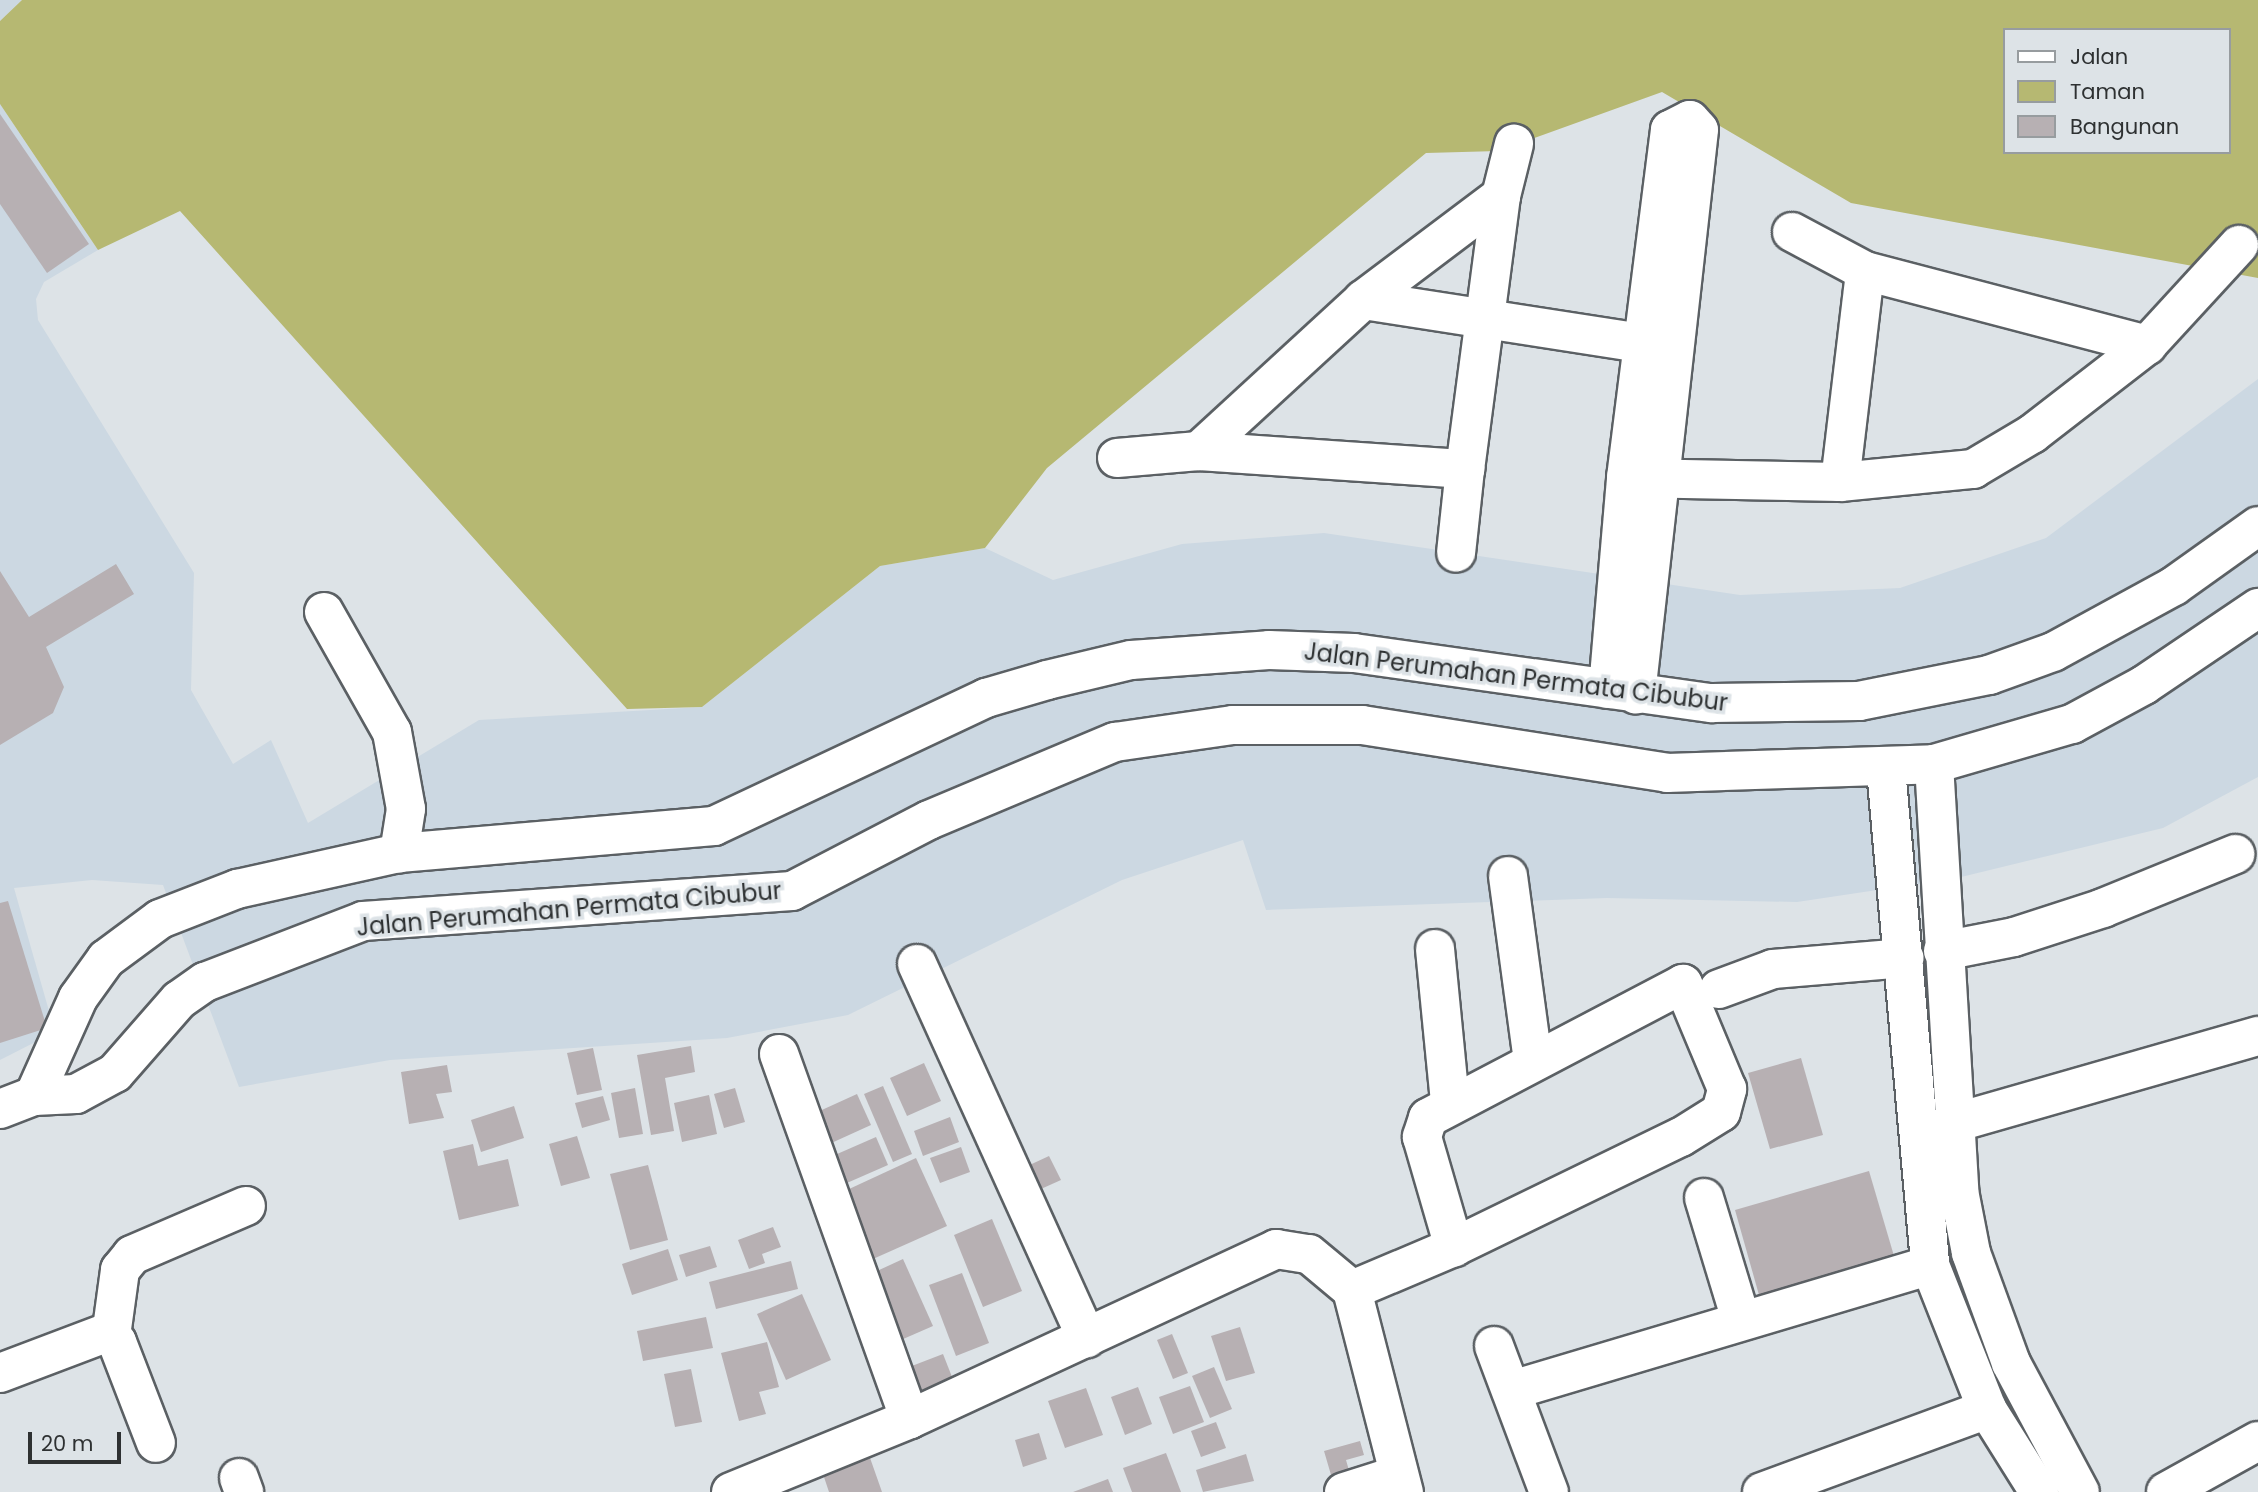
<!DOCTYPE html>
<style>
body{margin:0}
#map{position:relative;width:2258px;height:1492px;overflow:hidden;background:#dde3e7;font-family:Poppins,sans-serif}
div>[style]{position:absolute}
.built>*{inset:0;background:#ccd8e2}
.green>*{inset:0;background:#b6b872}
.building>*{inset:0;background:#b7b0b3}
.roads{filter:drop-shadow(2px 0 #5b6064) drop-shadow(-2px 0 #5b6064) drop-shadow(0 2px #5b6064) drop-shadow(0 -2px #5b6064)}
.minor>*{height:38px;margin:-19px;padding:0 19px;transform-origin:19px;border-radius:19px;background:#fff}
span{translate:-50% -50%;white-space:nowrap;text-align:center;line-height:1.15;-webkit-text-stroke:7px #dde3e7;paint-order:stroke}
.street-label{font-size:24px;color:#2e3132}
.legend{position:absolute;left:2003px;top:28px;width:228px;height:126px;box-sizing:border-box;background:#dde3e7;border:2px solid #979c9f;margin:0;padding:9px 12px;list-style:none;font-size:21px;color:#2e3132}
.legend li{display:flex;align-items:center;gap:14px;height:35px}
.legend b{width:35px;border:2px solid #979c9f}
.scale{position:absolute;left:28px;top:1432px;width:93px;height:32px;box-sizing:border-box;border:4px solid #2e3132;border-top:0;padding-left:9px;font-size:21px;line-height:24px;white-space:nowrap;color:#2e3132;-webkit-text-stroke:5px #dde3e7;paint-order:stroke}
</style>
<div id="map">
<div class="built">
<div style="clip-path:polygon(0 0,22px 0,0 21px)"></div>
<div style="clip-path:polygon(0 104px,98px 250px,44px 282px,36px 299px,38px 320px,194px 573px,191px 690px,233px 764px,271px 740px,308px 823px,479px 720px,702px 707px,880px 566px,985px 548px,1053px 580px,1182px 544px,1324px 533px,1740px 595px,1900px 588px,2046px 538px,2258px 379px,2258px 777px,2163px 828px,1957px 878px,1797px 902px,1607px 898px,1266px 910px,1243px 840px,1122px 880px,848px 1015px,727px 1038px,390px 1060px,239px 1087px,163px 885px,92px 880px,14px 888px,55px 1032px,0 1060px)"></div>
</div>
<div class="green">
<div style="clip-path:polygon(evenodd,22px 0,2258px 0,2258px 278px,1851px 203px,1662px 92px,1498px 151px,1426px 153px,1047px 468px,985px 548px,880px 566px,702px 707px,627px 709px,180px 211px,98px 250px,0 104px,0 21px,22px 0,2004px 30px,2228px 30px,2228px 152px,2004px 152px,2004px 30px)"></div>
</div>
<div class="building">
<div style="clip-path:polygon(0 114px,89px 244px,47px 273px,0 204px)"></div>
<div style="clip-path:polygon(116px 564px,134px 594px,46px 647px,64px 687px,53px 713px,0 745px,0 571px,29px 617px)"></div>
<div style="clip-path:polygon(8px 901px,47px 1028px,0 1043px,0 903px)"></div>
<div style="clip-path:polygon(691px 1046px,695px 1072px,665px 1078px,674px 1131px,651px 1135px,637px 1055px)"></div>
<div style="clip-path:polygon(593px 1048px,602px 1090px,577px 1095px,567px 1053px)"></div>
<div style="clip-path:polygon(1801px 1058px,1823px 1135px,1770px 1149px,1748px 1073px)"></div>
<div style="clip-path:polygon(924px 1063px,941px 1101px,907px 1116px,890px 1078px)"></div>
<div style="clip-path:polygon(447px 1065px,452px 1092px,436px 1094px,444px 1118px,409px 1124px,401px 1072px)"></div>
<div style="clip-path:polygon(883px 1086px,912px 1154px,893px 1162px,864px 1094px)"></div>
<div style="clip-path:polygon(635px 1088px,643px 1134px,619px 1138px,611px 1093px)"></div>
<div style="clip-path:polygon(735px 1088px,745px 1122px,724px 1128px,714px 1094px)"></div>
<div style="clip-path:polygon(857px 1094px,871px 1125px,827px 1145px,813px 1114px)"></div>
<div style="clip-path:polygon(709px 1095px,717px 1134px,682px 1142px,674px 1103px)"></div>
<div style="clip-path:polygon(603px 1096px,610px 1120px,582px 1128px,575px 1103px)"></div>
<div style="clip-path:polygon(514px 1106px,524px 1138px,481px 1152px,471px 1120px)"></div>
<div style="clip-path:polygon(950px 1117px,959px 1142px,923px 1156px,914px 1131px)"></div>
<div style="clip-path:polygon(577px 1136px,590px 1178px,561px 1186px,549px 1144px)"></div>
<div style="clip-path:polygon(876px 1137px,888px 1165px,840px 1186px,828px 1158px)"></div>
<div style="clip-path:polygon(473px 1144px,478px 1166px,508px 1159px,519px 1206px,459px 1220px,443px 1151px)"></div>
<div style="clip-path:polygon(961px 1147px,970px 1172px,940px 1183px,930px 1158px)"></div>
<div style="clip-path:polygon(1049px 1156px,1061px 1180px,1032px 1193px,1021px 1169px)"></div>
<div style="clip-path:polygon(916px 1158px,947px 1226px,864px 1263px,834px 1196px)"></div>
<div style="clip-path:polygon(648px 1165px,668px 1240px,630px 1250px,610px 1174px)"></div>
<div style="clip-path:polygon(1869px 1171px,1894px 1256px,1759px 1295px,1735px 1210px)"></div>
<div style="clip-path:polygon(992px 1219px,1022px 1291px,983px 1307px,954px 1235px)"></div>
<div style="clip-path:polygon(773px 1227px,781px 1247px,762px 1254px,765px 1263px,749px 1269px,738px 1240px)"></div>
<div style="clip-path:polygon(710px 1246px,717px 1267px,686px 1277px,679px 1255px)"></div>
<div style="clip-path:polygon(668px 1249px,678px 1280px,632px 1295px,622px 1264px)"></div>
<div style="clip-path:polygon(903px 1259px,933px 1326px,894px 1343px,864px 1277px)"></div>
<div style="clip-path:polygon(791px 1261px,798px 1289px,716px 1309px,709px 1282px)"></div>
<div style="clip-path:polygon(962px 1273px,989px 1343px,956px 1356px,929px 1285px)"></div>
<div style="clip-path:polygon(802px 1294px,831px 1360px,786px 1380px,757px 1314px)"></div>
<div style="clip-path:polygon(706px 1317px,713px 1348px,643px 1361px,637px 1331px)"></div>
<div style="clip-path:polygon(1240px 1327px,1255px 1373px,1226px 1381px,1211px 1336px)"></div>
<div style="clip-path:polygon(1172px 1334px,1188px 1373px,1173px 1379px,1157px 1340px)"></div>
<div style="clip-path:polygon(767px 1342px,779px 1387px,759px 1392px,766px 1414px,739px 1421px,721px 1353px)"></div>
<div style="clip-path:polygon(943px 1354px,954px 1382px,915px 1397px,904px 1369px)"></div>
<div style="clip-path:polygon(1214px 1367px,1232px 1409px,1210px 1418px,1192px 1376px)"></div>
<div style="clip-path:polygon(691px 1369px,702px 1422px,675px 1427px,664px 1374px)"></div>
<div style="clip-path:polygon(1190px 1386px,1204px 1422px,1173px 1434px,1159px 1397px)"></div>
<div style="clip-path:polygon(1138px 1387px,1152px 1424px,1125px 1435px,1111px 1397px)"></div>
<div style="clip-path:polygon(1086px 1388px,1103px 1435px,1065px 1448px,1048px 1401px)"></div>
<div style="clip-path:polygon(1216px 1422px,1226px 1448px,1201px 1457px,1191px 1431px)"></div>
<div style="clip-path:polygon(1039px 1433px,1047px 1459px,1023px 1467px,1015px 1440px)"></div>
<div style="clip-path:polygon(1360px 1441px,1364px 1455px,1346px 1460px,1354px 1488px,1336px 1492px,1324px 1451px)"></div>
<div style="clip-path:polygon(1166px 1453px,1181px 1492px,1132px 1492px,1123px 1468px)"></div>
<div style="clip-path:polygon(1246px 1454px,1254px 1481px,1203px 1492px,1196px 1470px)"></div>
<div style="clip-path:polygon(869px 1455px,882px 1492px,829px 1492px,822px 1471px)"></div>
<div style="clip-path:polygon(1108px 1479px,1113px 1492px,1073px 1492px)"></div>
</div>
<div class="roads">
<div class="minor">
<div style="left:1501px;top:196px;width:54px;rotate:-76deg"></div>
<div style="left:1792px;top:232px;width:83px;rotate:28.1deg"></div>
<div style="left:1363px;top:300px;width:173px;rotate:-37deg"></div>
<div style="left:1501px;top:196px;width:275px;rotate:97.5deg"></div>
<div style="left:1199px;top:451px;width:267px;rotate:3.9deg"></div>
<div style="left:1465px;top:469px;width:84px;rotate:96.1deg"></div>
<div style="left:1117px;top:458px;width:82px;rotate:-4.9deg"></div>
<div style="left:1199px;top:451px;width:223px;rotate:-42.6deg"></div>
<div style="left:1363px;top:300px;width:307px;rotate:8.8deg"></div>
<div style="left:1632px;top:478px;width:208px;rotate:1.1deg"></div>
<div style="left:1840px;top:482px;width:134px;rotate:-5.6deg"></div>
<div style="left:1973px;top:469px;width:69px;rotate:-30.7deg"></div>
<div style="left:2032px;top:434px;width:145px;rotate:-37.7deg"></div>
<div style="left:2147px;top:345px;width:136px;rotate:-47.4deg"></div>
<div style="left:1840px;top:482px;width:212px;rotate:-83.2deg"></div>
<div style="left:1865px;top:271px;width:292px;rotate:14.7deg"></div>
<div style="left:324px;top:612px;width:138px;rotate:60.5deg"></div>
<div style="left:392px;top:732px;width:78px;rotate:79.7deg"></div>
<div style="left:406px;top:809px;width:45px;rotate:99deg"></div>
<div style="left:1608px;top:689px;width:212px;rotate:-85.1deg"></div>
<div style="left:1626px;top:478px;width:351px;rotate:-82.8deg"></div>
<div style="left:1670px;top:130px;width:22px;rotate:-27deg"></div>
<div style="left:1690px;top:120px;width:13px;rotate:48deg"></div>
<div style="left:1699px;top:130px;width:568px;rotate:96.37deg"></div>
<div style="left:1934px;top:764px;width:428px;rotate:86.6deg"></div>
<div style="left:1959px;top:1191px;width:63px;rotate:79deg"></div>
<div style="left:1971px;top:1253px;width:117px;rotate:70deg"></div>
<div style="left:2011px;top:1363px;width:146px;rotate:61.9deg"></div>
<div style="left:1886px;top:769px;width:498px;rotate:84.9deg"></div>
<div style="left:1930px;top:1265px;width:155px;rotate:68.4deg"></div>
<div style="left:1987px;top:1409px;width:98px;rotate:57.9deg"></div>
<div style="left:1508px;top:876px;width:186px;rotate:82.3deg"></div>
<div style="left:1435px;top:949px;width:154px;rotate:84.4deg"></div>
<div style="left:1943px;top:951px;width:72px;rotate:-11.2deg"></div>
<div style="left:2014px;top:937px;width:94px;rotate:-18deg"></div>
<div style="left:2103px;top:908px;width:143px;rotate:-22.2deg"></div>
<div style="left:917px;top:964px;width:411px;rotate:65.6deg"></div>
<div style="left:1719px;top:989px;width:58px;rotate:-20.3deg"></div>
<div style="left:1773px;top:969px;width:132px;rotate:-4.8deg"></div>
<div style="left:779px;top:1054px;width:388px;rotate:70.3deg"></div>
<div style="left:34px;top:1096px;width:107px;rotate:-65.8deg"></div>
<div style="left:78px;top:998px;width:48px;rotate:-54.3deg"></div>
<div style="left:106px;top:959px;width:67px;rotate:-36.5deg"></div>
<div style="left:160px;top:919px;width:83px;rotate:-21.3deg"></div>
<div style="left:237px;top:889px;width:166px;rotate:-12.5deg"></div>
<div style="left:399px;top:853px;width:316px;rotate:-4.9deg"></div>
<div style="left:714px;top:826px;width:301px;rotate:-25.2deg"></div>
<div style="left:986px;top:698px;width:64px;rotate:-16.4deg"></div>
<div style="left:1047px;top:680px;width:86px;rotate:-13.4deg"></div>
<div style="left:1131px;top:660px;width:138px;rotate:-4.1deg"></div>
<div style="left:1269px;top:650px;width:85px;rotate:2deg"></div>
<div style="left:1354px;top:653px;width:361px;rotate:8deg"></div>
<div style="left:1712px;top:703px;width:147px;rotate:-0.8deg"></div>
<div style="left:1859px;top:701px;width:133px;rotate:-11.3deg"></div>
<div style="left:1989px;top:675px;width:68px;rotate:-19.8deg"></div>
<div style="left:2053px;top:652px;width:138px;rotate:-28.6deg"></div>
<div style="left:2174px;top:586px;width:103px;rotate:-35.5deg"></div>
<div style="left:0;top:1109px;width:36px;rotate:-21deg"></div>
<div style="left:34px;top:1096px;width:42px;rotate:-2.7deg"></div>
<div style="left:76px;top:1094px;width:44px;rotate:-28.3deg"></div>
<div style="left:115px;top:1073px;width:97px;rotate:-48.8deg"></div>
<div style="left:179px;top:1000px;width:32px;rotate:-35deg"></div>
<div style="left:205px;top:982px;width:169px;rotate:-21.1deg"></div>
<div style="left:363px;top:921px;width:430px;rotate:-4deg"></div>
<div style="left:792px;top:891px;width:154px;rotate:-27.4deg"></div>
<div style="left:929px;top:820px;width:202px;rotate:-22.8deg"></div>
<div style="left:1115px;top:742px;width:119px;rotate:-8.2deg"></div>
<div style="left:1233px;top:725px;width:129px"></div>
<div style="left:1362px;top:725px;width:309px;rotate:8.9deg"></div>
<div style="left:1667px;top:773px;width:267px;rotate:-1.9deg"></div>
<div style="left:1934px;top:764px;width:144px;rotate:-16.2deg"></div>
<div style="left:2072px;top:724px;width:82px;rotate:-28.4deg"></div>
<div style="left:2144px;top:685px;width:138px;rotate:-34deg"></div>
<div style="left:1954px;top:1123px;width:316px;rotate:-16deg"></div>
<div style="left:1704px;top:1198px;width:127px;rotate:73.1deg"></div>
<div style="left:1352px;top:1290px;width:209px;rotate:75.6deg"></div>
<div style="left:111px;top:1336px;width:67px;rotate:-82.2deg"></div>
<div style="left:120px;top:1270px;width:19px;rotate:-51deg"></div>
<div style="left:132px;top:1255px;width:124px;rotate:-23.3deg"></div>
<div style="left:1494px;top:1346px;width:156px;rotate:69.4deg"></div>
<div style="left:0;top:1373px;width:113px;rotate:-20.7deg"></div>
<div style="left:106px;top:1333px;width:14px;rotate:39deg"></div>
<div style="left:117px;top:1342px;width:108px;rotate:68.9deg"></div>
<div style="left:1512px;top:1390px;width:436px;rotate:-16.6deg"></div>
<div style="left:239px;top:1478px;width:15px;rotate:70deg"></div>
<div style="left:731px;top:1492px;width:193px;rotate:-22.2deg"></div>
<div style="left:910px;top:1419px;width:404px;rotate:-24.9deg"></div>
<div style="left:1276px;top:1249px;width:33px;rotate:9deg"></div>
<div style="left:1309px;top:1254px;width:56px;rotate:39.9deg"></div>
<div style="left:1352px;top:1290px;width:111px;rotate:-22.9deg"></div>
<div style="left:1454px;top:1247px;width:252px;rotate:-25.9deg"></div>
<div style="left:1681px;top:1137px;width:47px;rotate:-32deg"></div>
<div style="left:1721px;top:1112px;width:24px;rotate:-75deg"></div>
<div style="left:1727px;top:1089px;width:114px;rotate:-112.7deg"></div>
<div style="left:1683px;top:984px;width:288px;rotate:152.3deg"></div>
<div style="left:1428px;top:1118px;width:20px;rotate:108deg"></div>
<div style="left:1422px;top:1137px;width:115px;rotate:73.8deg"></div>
<div style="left:1344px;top:1492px;width:57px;rotate:-17.5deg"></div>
<div style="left:1762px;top:1492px;width:240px;rotate:-20.2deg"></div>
<div style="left:2166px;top:1492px;width:105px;rotate:-29deg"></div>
</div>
</div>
<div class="street-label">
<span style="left:1516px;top:677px;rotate:7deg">Jalan Perumahan Permata Cibubur</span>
<span style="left:569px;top:909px;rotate:-5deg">Jalan Perumahan Permata Cibubur</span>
</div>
<ul class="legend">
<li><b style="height:9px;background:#fff"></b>Jalan</li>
<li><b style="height:19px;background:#b6b872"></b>Taman</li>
<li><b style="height:19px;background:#b7b0b3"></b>Bangunan</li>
</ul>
<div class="scale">20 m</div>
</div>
